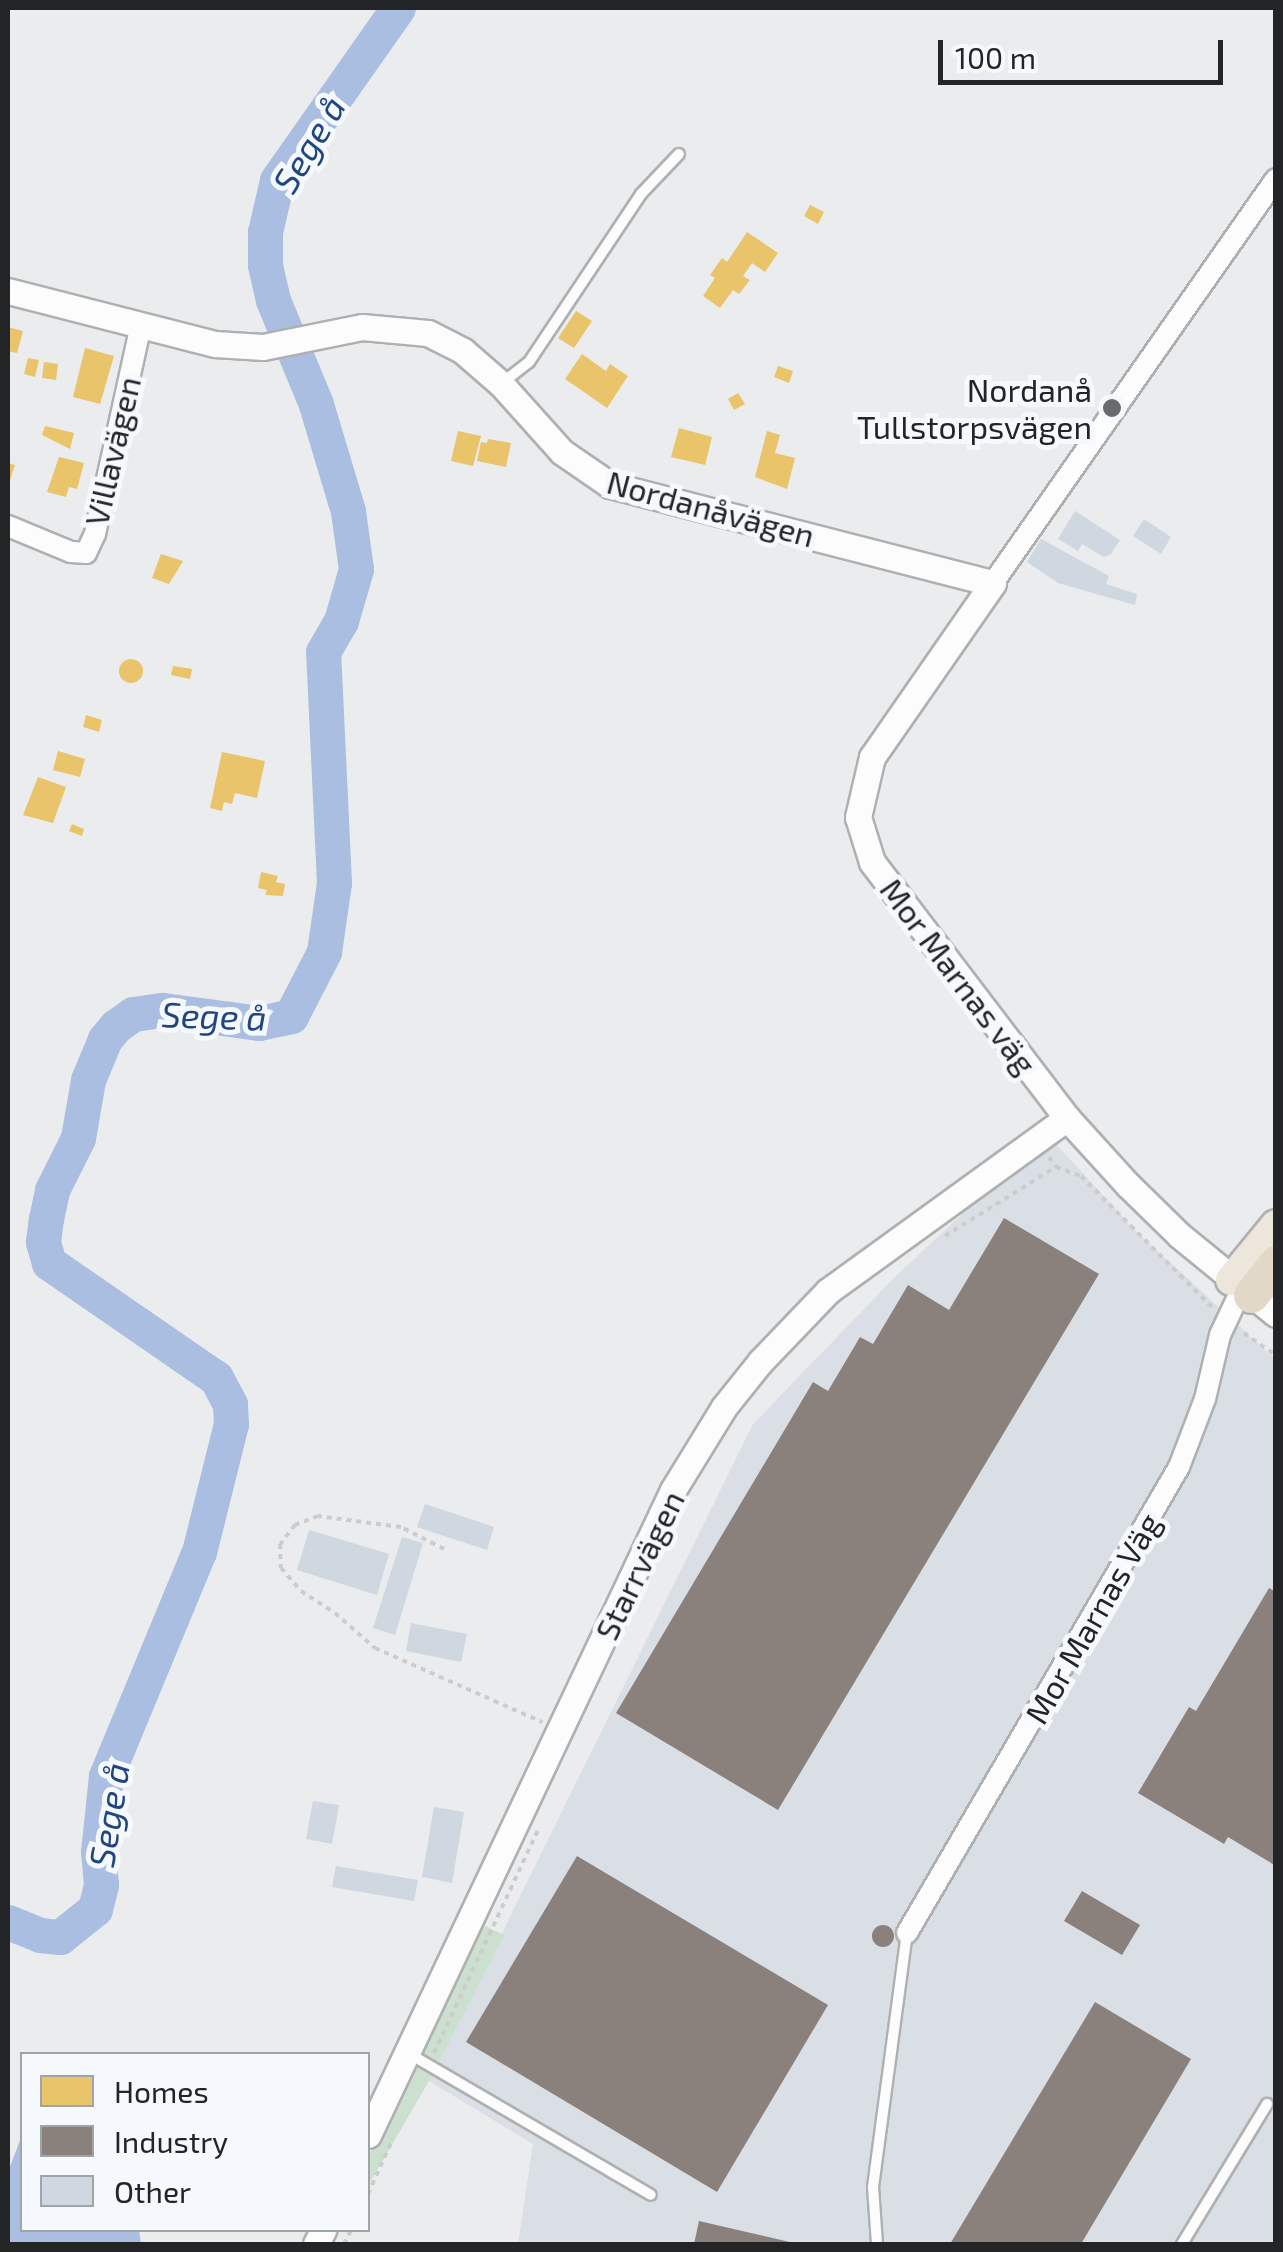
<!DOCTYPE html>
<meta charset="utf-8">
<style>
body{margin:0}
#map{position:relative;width:1283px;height:2252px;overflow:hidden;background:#eaecee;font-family:"Exo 2",sans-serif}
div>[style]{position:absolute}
.built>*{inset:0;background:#dadfe6}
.green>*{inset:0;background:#cce0cf}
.water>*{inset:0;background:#a9bee0}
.homes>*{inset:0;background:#e9c46a}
.round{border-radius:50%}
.industry>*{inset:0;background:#8a817c}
.river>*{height:35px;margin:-17.5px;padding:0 17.5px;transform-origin:17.5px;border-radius:17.5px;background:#a9bee0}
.building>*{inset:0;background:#cfd7e1}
.path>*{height:4px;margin-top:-2px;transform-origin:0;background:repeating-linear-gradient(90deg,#cbcccd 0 5px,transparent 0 10px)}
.roads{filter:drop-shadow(2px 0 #aeb0b1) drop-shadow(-2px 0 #aeb0b1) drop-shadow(0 2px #aeb0b1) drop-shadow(0 -2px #aeb0b1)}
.service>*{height:10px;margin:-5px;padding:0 5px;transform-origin:5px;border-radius:5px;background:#fcfcfc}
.minor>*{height:20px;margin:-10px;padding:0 10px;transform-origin:10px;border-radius:10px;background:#fcfcfc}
.tertiary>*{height:25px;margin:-12.5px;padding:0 12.5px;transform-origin:12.5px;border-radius:12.5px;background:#fcfcfc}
.primary>*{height:30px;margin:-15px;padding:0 15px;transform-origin:15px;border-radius:15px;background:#ece6dc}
.motorway>*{height:35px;margin:-17.5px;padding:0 17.5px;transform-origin:17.5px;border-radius:17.5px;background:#e2d8c8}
.dots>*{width:28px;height:28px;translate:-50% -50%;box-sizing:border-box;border:5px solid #f5f9fe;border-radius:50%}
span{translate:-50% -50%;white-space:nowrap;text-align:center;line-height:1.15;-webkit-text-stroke:10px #f5f9fe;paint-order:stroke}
.poi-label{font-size:32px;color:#222425}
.right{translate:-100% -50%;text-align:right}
.street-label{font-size:32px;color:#222425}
.water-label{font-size:35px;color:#21467f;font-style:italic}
.frame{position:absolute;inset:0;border:10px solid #222425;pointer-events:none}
.legend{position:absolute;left:20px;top:2052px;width:350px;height:180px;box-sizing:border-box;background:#f5f9fe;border:2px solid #a1a4a7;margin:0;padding:12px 18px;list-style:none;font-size:30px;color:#222425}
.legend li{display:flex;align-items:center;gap:20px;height:50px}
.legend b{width:50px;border:2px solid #a1a4a7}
.scale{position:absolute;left:938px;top:40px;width:285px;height:45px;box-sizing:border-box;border:5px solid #222425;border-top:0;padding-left:12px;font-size:30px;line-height:35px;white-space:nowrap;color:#222425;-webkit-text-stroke:8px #f5f9fe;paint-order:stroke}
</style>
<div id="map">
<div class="built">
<div style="clip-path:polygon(1040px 1141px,1055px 1143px,1136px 1231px,1275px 1359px,1275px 2244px,518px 2244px,533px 2144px,429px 2081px,753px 1424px,895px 1277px)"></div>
</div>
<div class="green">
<div style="clip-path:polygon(479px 1923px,504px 1935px,429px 2081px,368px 2186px,368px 2158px)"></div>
</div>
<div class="water">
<div style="clip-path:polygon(22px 2135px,22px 2230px,139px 2230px,141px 2244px,8px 2244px,8px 2172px)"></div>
</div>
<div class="homes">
<div style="clip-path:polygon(810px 205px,824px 212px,818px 224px,804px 216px)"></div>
<div style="clip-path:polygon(747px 232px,778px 253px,765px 272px,752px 263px,743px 276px,750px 280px,739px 294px,733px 290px,720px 308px,703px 296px,715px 278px,710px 275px,722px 258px,727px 262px)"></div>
<div style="clip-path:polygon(576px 311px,592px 321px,574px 348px,558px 338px)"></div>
<div style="clip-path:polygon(8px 327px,23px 331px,17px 353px,8px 351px)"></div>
<div style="clip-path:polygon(85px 348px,114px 356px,100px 404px,73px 397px)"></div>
<div style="clip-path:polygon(582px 354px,606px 371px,610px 364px,628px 376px,607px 408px,565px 379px)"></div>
<div style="clip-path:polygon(28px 358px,39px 360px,35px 377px,24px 374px)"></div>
<div style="clip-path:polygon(44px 362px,58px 364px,56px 380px,42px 378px)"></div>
<div style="clip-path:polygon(778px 366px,793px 371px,789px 383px,774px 377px)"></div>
<div style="clip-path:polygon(738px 393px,745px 404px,734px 410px,728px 399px)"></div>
<div style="clip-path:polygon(45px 426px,74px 433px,70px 449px,42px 435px)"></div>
<div style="clip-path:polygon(679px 428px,712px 437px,705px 465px,671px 457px)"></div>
<div style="clip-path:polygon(458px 431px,481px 436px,473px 466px,451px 461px)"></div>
<div style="clip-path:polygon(767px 431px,780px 435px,775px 453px,795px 458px,787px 489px,755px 477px)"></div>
<div style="clip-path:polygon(488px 439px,511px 443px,506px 467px,477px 461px,481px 442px,487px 443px)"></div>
<div style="clip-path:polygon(59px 457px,84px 463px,77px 489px,69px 487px,66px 497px,47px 492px)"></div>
<div style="clip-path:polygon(8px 463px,15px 465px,8px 486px)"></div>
<div style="clip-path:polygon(161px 554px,183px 561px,169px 584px,152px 578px)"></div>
<div class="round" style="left:119px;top:659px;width:24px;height:24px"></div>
<div style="clip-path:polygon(173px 666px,192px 669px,190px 679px,171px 675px)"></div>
<div style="clip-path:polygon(86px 715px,102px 720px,99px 732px,83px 727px)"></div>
<div style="clip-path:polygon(58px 751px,85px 759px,80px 777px,53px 770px)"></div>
<div style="clip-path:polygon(222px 752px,265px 761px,257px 798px,235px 793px,232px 804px,224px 802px,222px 811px,210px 808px)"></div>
<div style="clip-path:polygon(38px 777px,66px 787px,53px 823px,23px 815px)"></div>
<div style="clip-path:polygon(72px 824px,84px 829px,82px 836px,69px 831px)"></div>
<div style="clip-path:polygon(261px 872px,278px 876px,276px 882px,285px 884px,283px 896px,265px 895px,267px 890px,258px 888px)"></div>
</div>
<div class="industry">
<div style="clip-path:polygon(1004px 1218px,1099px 1274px,778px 1810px,616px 1713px,813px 1382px,828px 1391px,860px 1337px,873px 1344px,908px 1285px,949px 1310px)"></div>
<div style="clip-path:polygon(1269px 1588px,1276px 1592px,1276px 1866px,1228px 1837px,1224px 1844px,1138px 1793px,1189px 1707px,1196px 1711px)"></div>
<div style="clip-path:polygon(577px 1856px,828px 2005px,717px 2192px,466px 2042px)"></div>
<div style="clip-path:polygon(1082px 1891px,1140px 1925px,1122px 1955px,1064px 1921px)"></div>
<div class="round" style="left:872px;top:1925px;width:22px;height:22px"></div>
<div style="clip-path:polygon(1095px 2002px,1191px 2059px,1081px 2244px,950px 2244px)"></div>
<div style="clip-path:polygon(699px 2221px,794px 2243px,794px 2244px,694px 2244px)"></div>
</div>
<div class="river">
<div style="left:8px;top:1922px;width:35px;rotate:22deg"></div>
<div style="left:40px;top:1935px;width:20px;rotate:6deg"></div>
<div style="left:60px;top:1937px;width:45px;rotate:-38.7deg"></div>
<div style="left:95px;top:1909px;width:25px;rotate:-76deg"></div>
<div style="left:101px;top:1885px;width:33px;rotate:-95deg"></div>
<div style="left:98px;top:1852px;width:76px;rotate:-84deg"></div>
<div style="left:106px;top:1776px;width:243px;rotate:-67.5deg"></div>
<div style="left:199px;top:1552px;width:132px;rotate:-76deg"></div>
<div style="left:231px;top:1424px;width:20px;rotate:-93deg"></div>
<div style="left:230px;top:1404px;width:30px;rotate:-118deg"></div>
<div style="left:216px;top:1378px;width:203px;rotate:-145.4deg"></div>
<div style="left:49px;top:1263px;width:22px;rotate:-106deg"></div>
<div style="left:43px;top:1242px;width:23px;rotate:-83deg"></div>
<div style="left:46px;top:1219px;width:30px;rotate:-78deg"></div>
<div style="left:52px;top:1190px;width:58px;rotate:-63.4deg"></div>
<div style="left:78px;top:1138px;width:59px;rotate:-80.2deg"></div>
<div style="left:88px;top:1080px;width:44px;rotate:-67.5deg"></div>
<div style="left:105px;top:1039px;width:17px;rotate:-50deg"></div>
<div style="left:116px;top:1026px;width:21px;rotate:-35deg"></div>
<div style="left:133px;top:1014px;width:30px;rotate:-8deg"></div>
<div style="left:163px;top:1010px;width:97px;rotate:7.7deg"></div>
<div style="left:259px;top:1023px;width:33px;rotate:-12deg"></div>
<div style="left:291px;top:1016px;width:72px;rotate:-62.7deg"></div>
<div style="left:324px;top:952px;width:70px;rotate:-81.8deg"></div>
<div style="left:334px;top:883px;width:231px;rotate:-92.7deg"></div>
<div style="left:323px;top:652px;width:36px;rotate:-60deg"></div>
<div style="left:341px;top:621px;width:54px;rotate:-73.9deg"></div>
<div style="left:356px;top:569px;width:59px;rotate:-97.9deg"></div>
<div style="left:348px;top:511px;width:112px;rotate:-106.7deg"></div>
<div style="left:316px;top:404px;width:113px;rotate:-112.5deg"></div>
<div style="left:273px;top:300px;width:36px;rotate:-103deg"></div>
<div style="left:265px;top:265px;width:33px;rotate:-90deg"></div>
<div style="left:265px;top:232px;width:53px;rotate:-77deg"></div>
<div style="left:277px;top:180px;width:210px;rotate:-54.9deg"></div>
</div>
<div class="building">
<div style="clip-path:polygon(1075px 511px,1120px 540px,1111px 554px,1104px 557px,1082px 544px,1078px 551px,1058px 539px)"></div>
<div style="clip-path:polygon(1144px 519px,1171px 537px,1161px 554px,1133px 536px)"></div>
<div style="clip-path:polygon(1041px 539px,1109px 576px,1106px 584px,1137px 594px,1135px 605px,1058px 583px,1027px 562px)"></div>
<div style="clip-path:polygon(425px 1504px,494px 1527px,487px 1550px,417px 1527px)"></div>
<div style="clip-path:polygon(309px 1530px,389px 1554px,377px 1595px,297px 1570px)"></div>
<div style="clip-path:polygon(402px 1537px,423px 1543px,395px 1635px,373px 1628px)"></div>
<div style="clip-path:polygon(411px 1623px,467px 1634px,461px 1662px,406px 1651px)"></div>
<div style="clip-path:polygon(313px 1801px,339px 1805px,332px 1844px,306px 1839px)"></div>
<div style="clip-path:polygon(434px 1807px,464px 1812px,452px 1883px,422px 1877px)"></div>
<div style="clip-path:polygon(336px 1866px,418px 1880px,414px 1901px,332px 1887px)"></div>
</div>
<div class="path">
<div style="left:1049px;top:1157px;width:12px;rotate:55deg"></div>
<div style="left:1056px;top:1167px;width:27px;rotate:20deg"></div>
<div style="left:1081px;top:1176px;width:187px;rotate:45deg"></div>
<div style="left:945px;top:1236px;width:131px;rotate:-31.9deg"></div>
<div style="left:1244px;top:1333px;width:39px;rotate:35deg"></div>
<div style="left:444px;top:1549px;width:48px;rotate:-152.9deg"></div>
<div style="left:401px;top:1527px;width:84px;rotate:-172.5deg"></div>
<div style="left:318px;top:1516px;width:25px;rotate:159deg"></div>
<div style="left:295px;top:1525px;width:24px;rotate:128deg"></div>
<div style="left:280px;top:1544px;width:24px;rotate:88deg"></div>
<div style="left:281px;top:1568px;width:30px;rotate:49deg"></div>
<div style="left:301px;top:1591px;width:40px;rotate:32.9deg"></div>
<div style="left:335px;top:1613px;width:53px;rotate:41.2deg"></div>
<div style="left:375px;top:1648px;width:183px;rotate:23.9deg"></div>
<div style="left:434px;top:2053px;width:246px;rotate:-65deg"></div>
<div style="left:368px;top:2194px;width:61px;rotate:-65.9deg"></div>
<div style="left:344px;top:2244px;width:16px;rotate:-63deg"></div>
</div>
<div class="roads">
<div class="service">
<div style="left:502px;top:383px;width:34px;rotate:-38deg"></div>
<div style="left:529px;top:362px;width:202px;rotate:-56.3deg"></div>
<div style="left:641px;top:194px;width:55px;rotate:-46.5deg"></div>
<div style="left:408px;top:2053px;width:281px;rotate:30.3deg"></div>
<div style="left:877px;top:2244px;width:57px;rotate:-94deg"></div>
<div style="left:873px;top:2187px;width:256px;rotate:-82.4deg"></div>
<div style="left:1182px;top:2244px;width:164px;rotate:-58.7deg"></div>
</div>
<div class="minor">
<div style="left:8px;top:526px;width:68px;rotate:22.4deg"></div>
<div style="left:71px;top:552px;width:15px;rotate:4deg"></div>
<div style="left:86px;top:553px;width:21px;rotate:-65deg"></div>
<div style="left:95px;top:534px;width:214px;rotate:-77.6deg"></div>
<div style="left:993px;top:583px;width:493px;rotate:-55deg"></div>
<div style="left:907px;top:1933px;width:540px;rotate:-59.73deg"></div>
<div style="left:1179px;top:1467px;width:73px;rotate:-69.1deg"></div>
<div style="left:1205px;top:1399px;width:66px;rotate:-76.8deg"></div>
<div style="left:1220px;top:1335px;width:52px;rotate:-64.9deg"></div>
</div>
<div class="tertiary">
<div style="left:8px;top:291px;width:214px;rotate:14.4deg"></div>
<div style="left:215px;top:344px;width:48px;rotate:3.6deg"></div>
<div style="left:263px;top:347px;width:101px;rotate:-11.4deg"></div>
<div style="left:362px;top:327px;width:66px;rotate:5.2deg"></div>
<div style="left:428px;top:333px;width:39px;rotate:27deg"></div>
<div style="left:463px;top:351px;width:50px;rotate:41deg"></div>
<div style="left:501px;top:384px;width:91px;rotate:48.1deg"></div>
<div style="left:562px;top:452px;width:58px;rotate:34.5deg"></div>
<div style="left:610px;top:485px;width:395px;rotate:14.4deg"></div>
<div style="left:993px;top:583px;width:212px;rotate:124.8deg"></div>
<div style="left:872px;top:757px;width:62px;rotate:103.1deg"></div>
<div style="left:858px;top:817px;width:47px;rotate:72.7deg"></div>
<div style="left:872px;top:862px;width:322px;rotate:52.7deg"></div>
<div style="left:1067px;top:1118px;width:91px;rotate:47.7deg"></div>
<div style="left:1128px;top:1185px;width:71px;rotate:44.4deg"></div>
<div style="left:1179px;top:1235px;width:125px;rotate:39.2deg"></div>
<div style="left:368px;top:2135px;width:713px;rotate:-64.69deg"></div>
<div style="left:673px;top:1490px;width:97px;rotate:-58.4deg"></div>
<div style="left:724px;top:1407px;width:58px;rotate:-51.3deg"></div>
<div style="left:760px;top:1362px;width:98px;rotate:-46.2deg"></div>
<div style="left:828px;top:1291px;width:295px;rotate:-35.9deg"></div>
<div style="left:316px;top:2244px;width:16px;rotate:-63deg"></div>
</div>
<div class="primary">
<div style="left:1231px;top:1280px;width:71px;rotate:-50.7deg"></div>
</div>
<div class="motorway">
<div style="left:1251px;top:1295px;width:41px;rotate:-52deg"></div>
</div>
</div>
<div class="dots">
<div style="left:1112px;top:408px;background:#686a6b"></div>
</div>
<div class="poi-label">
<span class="right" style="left:1092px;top:408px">Nordanå<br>Tullstorpsvägen</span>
</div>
<div class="street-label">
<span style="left:112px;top:451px;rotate:-77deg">Villavägen</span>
<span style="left:711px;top:508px;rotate:15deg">Nordanåvägen</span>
<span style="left:959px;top:976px;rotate:53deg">Mor Marnas väg</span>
<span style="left:639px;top:1565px;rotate:-64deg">Starrvägen</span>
<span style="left:1092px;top:1618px;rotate:-60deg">Mor Marnas Väg</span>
</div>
<div class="water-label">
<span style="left:308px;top:144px;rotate:-59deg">Sege å</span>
<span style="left:214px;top:1015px;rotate:2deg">Sege å</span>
<span style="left:108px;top:1815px;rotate:-81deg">Sege å</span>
</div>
<div class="frame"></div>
<ul class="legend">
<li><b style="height:28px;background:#e9c46a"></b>Homes</li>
<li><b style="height:28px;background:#8a817c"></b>Industry</li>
<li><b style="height:28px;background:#cfd7e1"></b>Other</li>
</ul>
<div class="scale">100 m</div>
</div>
